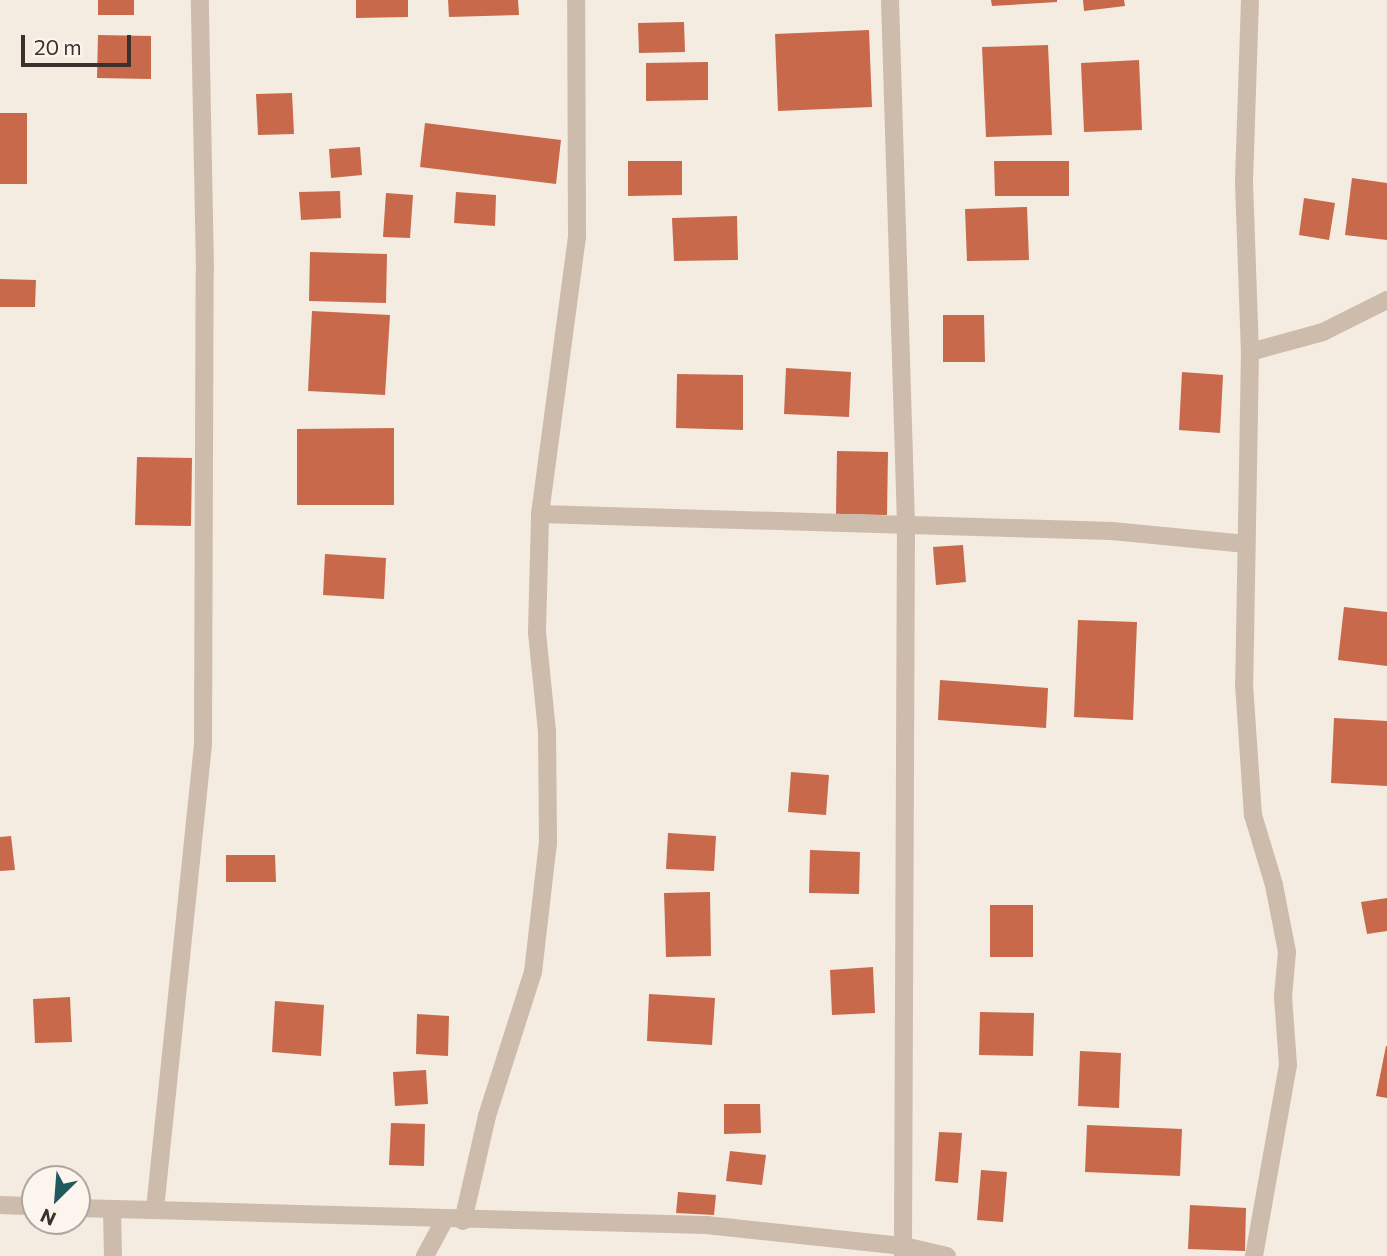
<!DOCTYPE html>
<style>
body{margin:0}
#map{position:relative;width:1387px;height:1256px;overflow:hidden;background:#f4ebe1;font-family:Commissioner,sans-serif}
div>[style]{position:absolute}
.building>*{inset:0;background:#c8694b}
.minor>*{height:18px;margin:-9px;padding:0 9px;transform-origin:9px;border-radius:9px;background:#cdbbac}
span{translate:-50% -50%;white-space:nowrap;text-align:center;line-height:1.15;-webkit-text-stroke:5px #fbf5ee;paint-order:stroke}
.north{position:absolute;left:21px;top:1165px;width:70px;height:70px;box-sizing:border-box;background:#fbf5ee;border:2px solid #aea6a0;border-radius:50%;rotate:205deg;font-size:19px;font-weight:700;line-height:28px;text-align:center;color:#3b302b}
.north::after{content:'';display:block;margin:auto;width:24px;height:32px;background:#1f5a5e;clip-path:polygon(50% 0,100% 100%,50% 72%,0 100%)}
.scale{position:absolute;left:21px;top:35px;width:110px;height:32px;box-sizing:border-box;border:4px solid #3b302b;border-top:0;padding-left:9px;font-size:21px;line-height:24px;white-space:nowrap;color:#3b302b;-webkit-text-stroke:5px #fbf5ee;paint-order:stroke}
</style>
<div id="map">
<div class="building">
<div style="clip-path:polygon(98px 0,134px 0,134px 15px,98px 15px)"></div>
<div style="clip-path:polygon(356px 0,408px 0,408px 17px,356px 18px)"></div>
<div style="clip-path:polygon(448px 0,518px 0,519px 15px,449px 17px)"></div>
<div style="clip-path:polygon(991px 0,1057px 0,1057px 2px,992px 6px)"></div>
<div style="clip-path:polygon(1083px 0,1124px 0,1125px 6px,1084px 11px)"></div>
<div style="clip-path:polygon(684px 22px,685px 52px,639px 53px,638px 23px)"></div>
<div style="clip-path:polygon(869px 30px,872px 107px,778px 111px,775px 34px)"></div>
<div style="clip-path:polygon(98px 35px,151px 36px,151px 79px,97px 78px)"></div>
<div style="clip-path:polygon(1048px 45px,1052px 135px,986px 137px,982px 47px)"></div>
<div style="clip-path:polygon(1139px 60px,1142px 130px,1084px 132px,1081px 63px)"></div>
<div style="clip-path:polygon(708px 62px,708px 100px,646px 101px,646px 63px)"></div>
<div style="clip-path:polygon(292px 93px,294px 134px,258px 135px,256px 94px)"></div>
<div style="clip-path:polygon(0 113px,27px 113px,27px 184px,0 184px)"></div>
<div style="clip-path:polygon(425px 123px,561px 140px,556px 184px,420px 167px)"></div>
<div style="clip-path:polygon(360px 147px,362px 175px,331px 178px,329px 149px)"></div>
<div style="clip-path:polygon(628px 161px,682px 161px,682px 195px,628px 196px)"></div>
<div style="clip-path:polygon(994px 161px,1069px 161px,1069px 196px,995px 196px)"></div>
<div style="clip-path:polygon(1352px 178px,1387px 183px,1387px 240px,1345px 235px)"></div>
<div style="clip-path:polygon(340px 191px,341px 218px,301px 220px,299px 192px)"></div>
<div style="clip-path:polygon(456px 192px,496px 195px,495px 226px,454px 223px)"></div>
<div style="clip-path:polygon(386px 193px,413px 195px,410px 238px,383px 237px)"></div>
<div style="clip-path:polygon(1304px 198px,1335px 203px,1329px 240px,1299px 235px)"></div>
<div style="clip-path:polygon(1027px 207px,1029px 260px,967px 261px,965px 209px)"></div>
<div style="clip-path:polygon(737px 216px,738px 260px,674px 261px,672px 218px)"></div>
<div style="clip-path:polygon(310px 252px,387px 254px,386px 303px,309px 301px)"></div>
<div style="clip-path:polygon(0 279px,36px 280px,35px 307px,0 307px)"></div>
<div style="clip-path:polygon(312px 311px,390px 315px,385px 395px,308px 391px)"></div>
<div style="clip-path:polygon(943px 315px,984px 315px,985px 362px,943px 362px)"></div>
<div style="clip-path:polygon(786px 368px,851px 372px,849px 417px,784px 414px)"></div>
<div style="clip-path:polygon(1182px 372px,1223px 375px,1220px 433px,1179px 430px)"></div>
<div style="clip-path:polygon(677px 374px,743px 375px,743px 430px,676px 428px)"></div>
<div style="clip-path:polygon(394px 428px,394px 505px,297px 505px,297px 429px)"></div>
<div style="clip-path:polygon(837px 451px,888px 452px,887px 515px,836px 514px)"></div>
<div style="clip-path:polygon(137px 457px,192px 458px,191px 526px,135px 525px)"></div>
<div style="clip-path:polygon(963px 545px,966px 582px,936px 585px,933px 547px)"></div>
<div style="clip-path:polygon(325px 554px,386px 558px,384px 599px,323px 595px)"></div>
<div style="clip-path:polygon(1344px 607px,1387px 612px,1387px 666px,1338px 660px)"></div>
<div style="clip-path:polygon(1078px 620px,1137px 622px,1133px 720px,1074px 717px)"></div>
<div style="clip-path:polygon(940px 680px,1048px 688px,1046px 728px,938px 720px)"></div>
<div style="clip-path:polygon(1334px 718px,1387px 721px,1387px 786px,1331px 783px)"></div>
<div style="clip-path:polygon(791px 772px,829px 775px,826px 815px,788px 812px)"></div>
<div style="clip-path:polygon(668px 833px,716px 836px,714px 871px,666px 869px)"></div>
<div style="clip-path:polygon(11px 836px,15px 870px,0 871px,0 837px)"></div>
<div style="clip-path:polygon(810px 850px,860px 852px,859px 894px,809px 893px)"></div>
<div style="clip-path:polygon(226px 855px,275px 855px,276px 882px,226px 882px)"></div>
<div style="clip-path:polygon(710px 892px,711px 956px,666px 957px,664px 893px)"></div>
<div style="clip-path:polygon(1387px 898px,1387px 931px,1367px 934px,1361px 902px)"></div>
<div style="clip-path:polygon(990px 905px,1033px 905px,1033px 957px,990px 957px)"></div>
<div style="clip-path:polygon(873px 967px,875px 1013px,832px 1015px,830px 970px)"></div>
<div style="clip-path:polygon(649px 994px,715px 998px,712px 1045px,647px 1041px)"></div>
<div style="clip-path:polygon(70px 997px,72px 1042px,35px 1043px,33px 999px)"></div>
<div style="clip-path:polygon(275px 1001px,324px 1005px,321px 1056px,272px 1052px)"></div>
<div style="clip-path:polygon(980px 1012px,1034px 1013px,1033px 1056px,979px 1055px)"></div>
<div style="clip-path:polygon(417px 1014px,449px 1016px,448px 1056px,416px 1054px)"></div>
<div style="clip-path:polygon(1386px 1046px,1387px 1046px,1387px 1098px,1376px 1096px)"></div>
<div style="clip-path:polygon(1080px 1051px,1121px 1053px,1119px 1108px,1078px 1106px)"></div>
<div style="clip-path:polygon(426px 1070px,428px 1104px,395px 1106px,393px 1072px)"></div>
<div style="clip-path:polygon(724px 1104px,760px 1104px,761px 1133px,724px 1134px)"></div>
<div style="clip-path:polygon(391px 1123px,425px 1124px,424px 1166px,389px 1165px)"></div>
<div style="clip-path:polygon(1087px 1125px,1182px 1129px,1180px 1176px,1085px 1172px)"></div>
<div style="clip-path:polygon(939px 1132px,962px 1133px,958px 1183px,935px 1181px)"></div>
<div style="clip-path:polygon(730px 1151px,766px 1155px,762px 1185px,726px 1181px)"></div>
<div style="clip-path:polygon(981px 1170px,1007px 1172px,1003px 1222px,977px 1220px)"></div>
<div style="clip-path:polygon(678px 1192px,716px 1195px,714px 1215px,676px 1213px)"></div>
<div style="clip-path:polygon(1190px 1205px,1246px 1208px,1245px 1251px,1188px 1249px)"></div>
</div>
<div class="minor">
<div style="left:890px;top:0;width:525px;rotate:88.25deg"></div>
<div style="left:906px;top:525px;width:731px;rotate:90.24deg"></div>
<div style="left:1250px;top:0;width:182px;rotate:91.9deg"></div>
<div style="left:1244px;top:182px;width:170px;rotate:88deg"></div>
<div style="left:1250px;top:352px;width:332px;rotate:91deg"></div>
<div style="left:1244px;top:684px;width:131px;rotate:86.1deg"></div>
<div style="left:1253px;top:815px;width:73px;rotate:73.3deg"></div>
<div style="left:1274px;top:885px;width:68px;rotate:79deg"></div>
<div style="left:1287px;top:952px;width:45px;rotate:95.1deg"></div>
<div style="left:1283px;top:997px;width:68px;rotate:85.8deg"></div>
<div style="left:1288px;top:1065px;width:194px;rotate:100.1deg"></div>
<div style="left:1250px;top:352px;width:76px;rotate:-15.3deg"></div>
<div style="left:1323px;top:332px;width:72px;rotate:-26.6deg"></div>
<div style="left:540px;top:514px;width:572px;rotate:1.7deg"></div>
<div style="left:1112px;top:531px;width:135px;rotate:5.5deg"></div>
<div style="left:0;top:1205px;width:35px;rotate:2deg"></div>
<div style="left:77px;top:1208px;width:629px;rotate:1.55deg"></div>
<div style="left:706px;top:1225px;width:199px;rotate:6.1deg"></div>
<div style="left:904px;top:1246px;width:44px;rotate:13.1deg"></div>
<div style="left:112px;top:1209px;width:47px;rotate:88.8deg"></div>
<div style="left:155px;top:1209px;width:469px;rotate:-84.1deg"></div>
<div style="left:203px;top:742px;width:471px;rotate:-89.8deg"></div>
<div style="left:205px;top:271px;width:271px;rotate:-91.1deg"></div>
<div style="left:463px;top:1221px;width:108px;rotate:-77.1deg"></div>
<div style="left:487px;top:1116px;width:151px;rotate:-72.3deg"></div>
<div style="left:533px;top:972px;width:130px;rotate:-83.4deg"></div>
<div style="left:548px;top:843px;width:112px;rotate:-90.5deg"></div>
<div style="left:547px;top:731px;width:100px;rotate:-95.8deg"></div>
<div style="left:537px;top:632px;width:118px;rotate:-88.5deg"></div>
<div style="left:540px;top:514px;width:279px;rotate:-82.4deg"></div>
<div style="left:577px;top:237px;width:237px;rotate:-90.2deg"></div>
<div style="left:425px;top:1256px;width:42px;rotate:-61.6deg"></div>
</div>
<div class="north">N</div>
<div class="scale">20 m</div>
</div>
